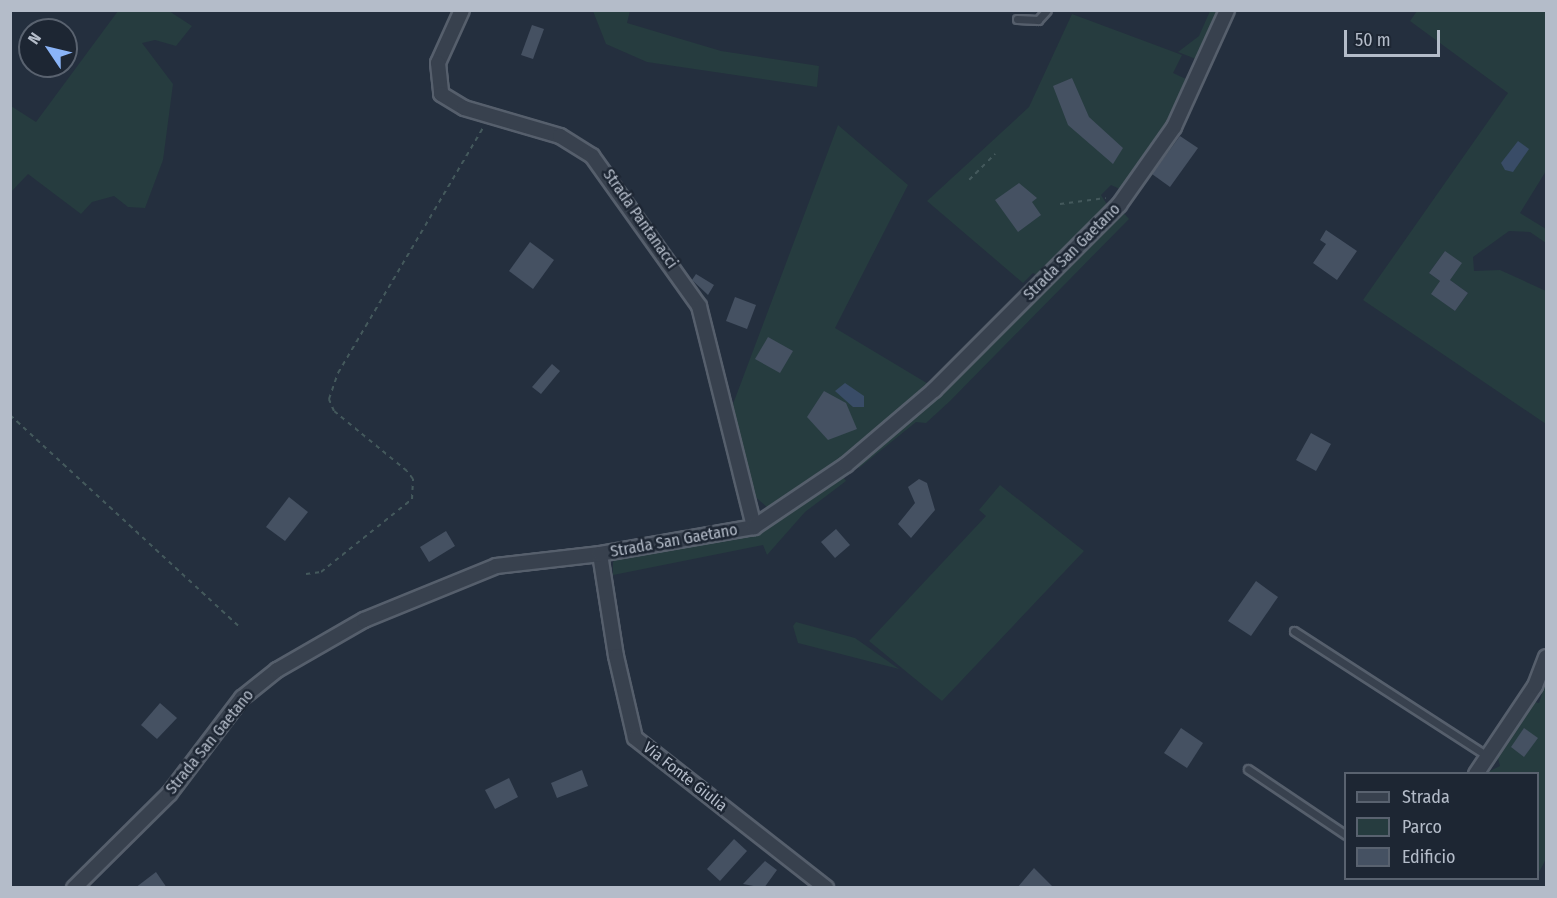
<!DOCTYPE html>
<style>
body{margin:0}
#map{position:relative;width:1557px;height:898px;overflow:hidden;background:#242f3e;font-family:"Fira Sans Condensed",sans-serif}
div>[style]{position:absolute}
.green>*{inset:0;background:#263c3f}
.water>*{inset:0;background:#394c67}
.building>*{inset:0;background:#455162}
.path>*{height:2px;margin-top:-1px;transform-origin:0;background:repeating-linear-gradient(90deg,#44595c 0 4.5px,transparent 0 9px)}
.roads{filter:drop-shadow(2px 0 #565f6c) drop-shadow(-2px 0 #565f6c) drop-shadow(0 2px #565f6c) drop-shadow(0 -2px #565f6c)}
.lane>*{height:7px;margin:-3.5px;padding:0 3.5px;transform-origin:3.5px;border-radius:3.5px;background:#38414e}
.street>*{height:14px;margin:-7px;padding:0 7px;transform-origin:7px;border-radius:7px;background:#38414e}
span{translate:-50% -50%;white-space:nowrap;text-align:center;line-height:1.15;-webkit-text-stroke:5px #1d2633;paint-order:stroke}
.street-label{font-size:16px;color:#b4bcc9}
.frame{position:absolute;inset:0;border:12px solid #b4bcc9;pointer-events:none}
.legend{position:absolute;left:1344px;top:772px;width:195px;height:108px;box-sizing:border-box;background:#1d2633;border:2px solid #59626f;margin:0;padding:8px 10px;list-style:none;font-size:18px;color:#b4bcc9}
.legend li{display:flex;align-items:center;gap:12px;height:30px}
.legend b{width:30px;border:2px solid #59626f}
.north{position:absolute;left:18px;top:18px;width:60px;height:60px;box-sizing:border-box;background:#1d2633;border:2px solid #59626f;border-radius:50%;rotate:305deg;font-size:16px;font-weight:700;line-height:24px;text-align:center;color:#b4bcc9}
.north::after{content:'';display:block;margin:auto;width:21px;height:27px;background:#8ab4f8;clip-path:polygon(50% 0,100% 100%,50% 72%,0 100%)}
.scale{position:absolute;left:1344px;top:30px;width:96px;height:27px;box-sizing:border-box;border:3px solid #b4bcc9;border-top:0;padding-left:8px;font-size:18px;line-height:21px;white-space:nowrap;color:#b4bcc9;-webkit-text-stroke:4px #1d2633;paint-order:stroke}
</style>
<div id="map">
<div class="green">
<div style="clip-path:polygon(118px 11px,169px 11px,192px 26px,176px 46px,155px 40px,142px 43px,173px 84px,163px 160px,145px 208px,128px 207px,114px 196px,92px 202px,81px 214px,28px 174px,11px 192px,11px 106px,36px 122px)"></div>
<div style="clip-path:polygon(593px 11px,630px 11px,627px 23px,721px 51px,819px 66px,817px 87px,647px 62px,606px 44px)"></div>
<div style="clip-path:polygon(1210px 11px,1218px 11px,1196px 59px,1178px 52px,1199px 36px)"></div>
<div style="clip-path:polygon(evenodd,1417px 11px,1546px 11px,1546px 171px,1520px 213px,1546px 229px,1546px 243px,1530px 232px,1509px 231px,1473px 257px,1474px 271px,1500px 270px,1546px 291px,1546px 424px,1363px 300px,1508px 93px,1410px 21px,1417px 11px,1445px 251px,1450px 280px,1468px 293px,1455px 311px,1432px 294px,1440px 281px,1429px 273px,1445px 251px)"></div>
<div style="clip-path:polygon(1072px 14px,1182px 55px,1173px 73px,1186px 79px,1157px 142px,1122px 190px,1111px 185px,1101px 195px,1108px 206px,1037px 275px,1033px 273px,1023px 283px,927px 201px,1029px 107px)"></div>
<div style="clip-path:polygon(838px 125px,908px 185px,835px 328px,930px 385px,842px 459px,769px 509px,751px 493px,733px 404px)"></div>
<div style="clip-path:polygon(1121px 210px,1129px 219px,950px 401px,926px 423px,916px 422px,859px 468px,855px 463px)"></div>
<div style="clip-path:polygon(841px 474px,846px 481px,805px 512px,767px 555px,763px 545px,613px 575px,613px 562px,622px 555px,760px 533px)"></div>
<div style="clip-path:polygon(1000px 485px,1084px 551px,942px 701px,869px 641px,986px 516px,979px 510px)"></div>
<div style="clip-path:polygon(796px 622px,855px 638px,899px 669px,798px 643px,793px 626px)"></div>
<div style="clip-path:polygon(1546px 681px,1546px 859px,1538px 874px,1538px 774px,1484px 774px,1500px 766px,1497px 754px,1532px 701px,1539px 703px)"></div>
</div>
<div class="water">
<div style="clip-path:polygon(1518px 141px,1529px 149px,1513px 172px,1505px 170px,1501px 163px)"></div>
<div style="clip-path:polygon(845px 383px,864px 396px,864px 407px,853px 407px,835px 391px)"></div>
</div>
<div class="building">
<div style="clip-path:polygon(532px 25px,544px 29px,533px 59px,521px 55px)"></div>
<div style="clip-path:polygon(1072px 78px,1089px 117px,1123px 148px,1113px 164px,1068px 125px,1053px 86px)"></div>
<div style="clip-path:polygon(1180px 136px,1198px 148px,1170px 187px,1152px 174px)"></div>
<div style="clip-path:polygon(1019px 183px,1037px 198px,1032px 202px,1041px 215px,1018px 232px,995px 200px)"></div>
<div style="clip-path:polygon(1326px 230px,1357px 251px,1337px 280px,1313px 263px,1326px 244px,1320px 240px)"></div>
<div style="clip-path:polygon(530px 242px,554px 260px,533px 289px,509px 271px)"></div>
<div style="clip-path:polygon(1445px 251px,1462px 263px,1450px 280px,1468px 293px,1455px 311px,1431px 294px,1440px 281px,1429px 273px)"></div>
<div style="clip-path:polygon(696px 274px,714px 285px,708px 295px,692px 280px)"></div>
<div style="clip-path:polygon(735px 297px,756px 305px,747px 329px,726px 321px)"></div>
<div style="clip-path:polygon(768px 337px,793px 351px,780px 373px,755px 359px)"></div>
<div style="clip-path:polygon(552px 364px,560px 371px,541px 394px,532px 387px)"></div>
<div style="clip-path:polygon(824px 391px,846px 403px,857px 429px,828px 440px,807px 417px)"></div>
<div style="clip-path:polygon(1311px 433px,1331px 444px,1316px 471px,1296px 460px)"></div>
<div style="clip-path:polygon(919px 479px,927px 483px,935px 510px,911px 538px,898px 524px,915px 503px,908px 487px)"></div>
<div style="clip-path:polygon(289px 497px,308px 512px,285px 541px,266px 527px)"></div>
<div style="clip-path:polygon(836px 529px,850px 545px,835px 558px,821px 542px)"></div>
<div style="clip-path:polygon(446px 531px,455px 546px,429px 562px,420px 547px)"></div>
<div style="clip-path:polygon(1256px 581px,1278px 597px,1251px 636px,1228px 621px)"></div>
<div style="clip-path:polygon(160px 703px,177px 718px,157px 739px,141px 725px)"></div>
<div style="clip-path:polygon(1181px 728px,1203px 743px,1187px 768px,1164px 753px)"></div>
<div style="clip-path:polygon(1524px 728px,1538px 738px,1524px 757px,1511px 747px)"></div>
<div style="clip-path:polygon(582px 770px,588px 786px,557px 798px,551px 783px)"></div>
<div style="clip-path:polygon(509px 778px,518px 797px,495px 809px,485px 790px)"></div>
<div style="clip-path:polygon(734px 839px,747px 851px,720px 881px,707px 869px)"></div>
<div style="clip-path:polygon(765px 861px,777px 870px,764px 888px,743px 884px)"></div>
<div style="clip-path:polygon(1034px 868px,1054px 888px,1017px 888px)"></div>
<div style="clip-path:polygon(156px 872px,167px 888px,135px 888px)"></div>
</div>
<div class="path">
<div style="left:969px;top:180px;width:37px;rotate:-45deg"></div>
<div style="left:1060px;top:204px;width:46px;rotate:-7.4deg"></div>
<div style="left:10px;top:415px;width:311px;rotate:42.7deg"></div>
<div style="left:306px;top:574px;width:15px;rotate:-8deg"></div>
<div style="left:321px;top:572px;width:117px;rotate:-38.7deg"></div>
<div style="left:412px;top:499px;width:20px;rotate:-87deg"></div>
<div style="left:413px;top:479px;width:10px;rotate:-127deg"></div>
<div style="left:407px;top:471px;width:94px;rotate:-140.6deg"></div>
<div style="left:334px;top:411px;width:13px;rotate:-113deg"></div>
<div style="left:329px;top:399px;width:28px;rotate:-71deg"></div>
<div style="left:338px;top:373px;width:287px;rotate:-59.4deg"></div>
</div>
<div class="roads">
<div class="lane">
<div style="left:1017px;top:19px;width:21px;rotate:3deg"></div>
<div style="left:1038px;top:20px;width:13px;rotate:-48deg"></div>
<div style="left:1294px;top:631px;width:230px;rotate:32.9deg"></div>
<div style="left:1248px;top:769px;width:118px;rotate:34deg"></div>
</div>
<div class="street">
<div style="left:462px;top:10px;width:58px;rotate:114.4deg"></div>
<div style="left:438px;top:63px;width:31px;rotate:84deg"></div>
<div style="left:441px;top:94px;width:27px;rotate:31deg"></div>
<div style="left:464px;top:108px;width:100px;rotate:16.3deg"></div>
<div style="left:560px;top:136px;width:38px;rotate:32deg"></div>
<div style="left:592px;top:156px;width:184px;rotate:54.5deg"></div>
<div style="left:699px;top:306px;width:228px;rotate:76deg"></div>
<div style="left:600px;top:554px;width:103px;rotate:81.1deg"></div>
<div style="left:616px;top:656px;width:84px;rotate:77deg"></div>
<div style="left:635px;top:738px;width:243px;rotate:38.1deg"></div>
<div style="left:1476px;top:774px;width:106px;rotate:-56.2deg"></div>
<div style="left:1535px;top:686px;width:31px;rotate:-69deg"></div>
<div style="left:74px;top:888px;width:134px;rotate:-44.7deg"></div>
<div style="left:169px;top:794px;width:121px;rotate:-52.8deg"></div>
<div style="left:242px;top:698px;width:45px;rotate:-38.7deg"></div>
<div style="left:277px;top:670px;width:100px;rotate:-29.9deg"></div>
<div style="left:364px;top:620px;width:143px;rotate:-22.2deg"></div>
<div style="left:496px;top:566px;width:105px;rotate:-6.6deg"></div>
<div style="left:600px;top:554px;width:156px;rotate:-9.9deg"></div>
<div style="left:754px;top:527px;width:111px;rotate:-34deg"></div>
<div style="left:846px;top:465px;width:116px;rotate:-40.4deg"></div>
<div style="left:934px;top:390px;width:262px;rotate:-45deg"></div>
<div style="left:1119px;top:205px;width:95px;rotate:-54.8deg"></div>
<div style="left:1174px;top:127px;width:128px;rotate:-65.6deg"></div>
</div>
</div>
<div class="street-label">
<span style="left:640px;top:219px;rotate:55deg">Strada Pantanacci</span>
<span style="left:1072px;top:252px;rotate:-45deg">Strada San Gaetano</span>
<span style="left:674px;top:541px;rotate:-10deg">Strada San Gaetano</span>
<span style="left:210px;top:742px;rotate:-51deg">Strada San Gaetano</span>
<span style="left:685px;top:777px;rotate:38deg">Via Fonte Giulia</span>
</div>
<div class="frame"></div>
<ul class="legend">
<li><b style="height:8px;background:#38414e"></b>Strada</li>
<li><b style="height:16px;background:#263c3f"></b>Parco</li>
<li><b style="height:16px;background:#455162"></b>Edificio</li>
</ul>
<div class="north">N</div>
<div class="scale">50 m</div>
</div>
